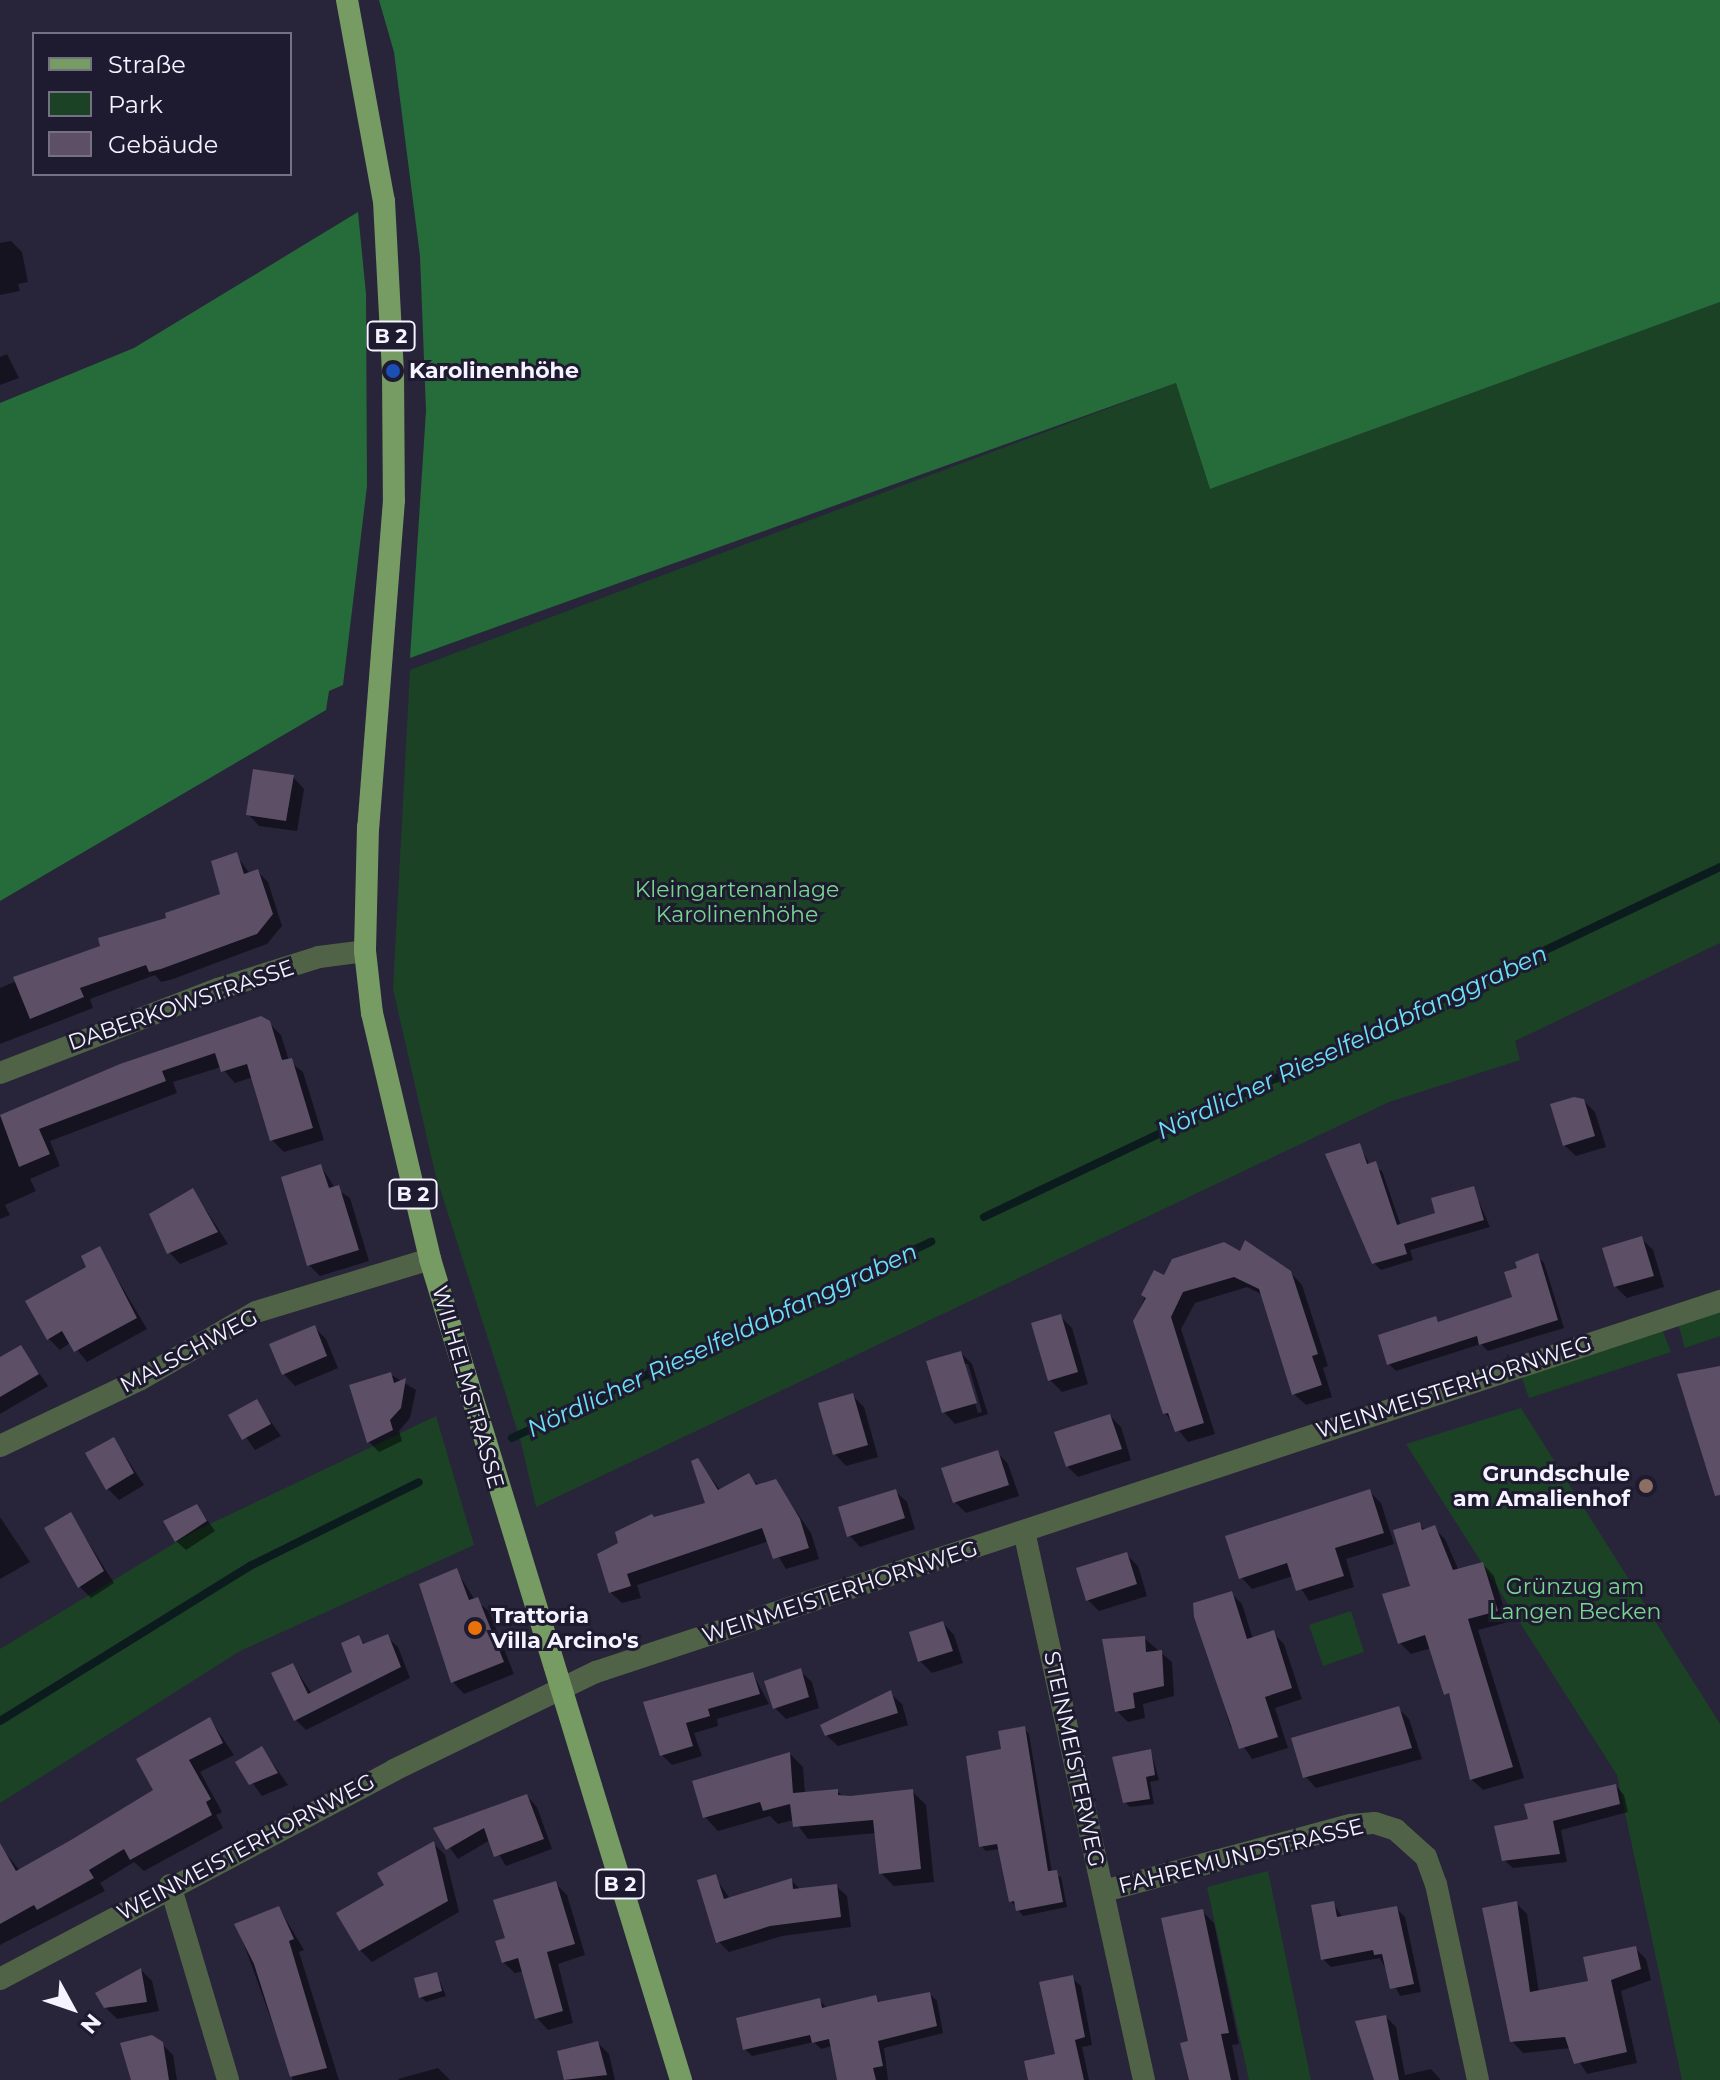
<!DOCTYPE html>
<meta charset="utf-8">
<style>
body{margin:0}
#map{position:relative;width:1720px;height:2080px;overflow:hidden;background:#28253a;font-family:Montserrat,sans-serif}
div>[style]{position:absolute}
.green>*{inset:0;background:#1b4225}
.forest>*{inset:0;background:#256c3a}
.shadow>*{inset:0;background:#0007}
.stream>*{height:8px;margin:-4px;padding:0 4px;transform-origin:4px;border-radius:4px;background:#0c1b1e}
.building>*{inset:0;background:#5c4f66}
.minor>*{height:22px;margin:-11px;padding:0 11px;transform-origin:11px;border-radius:11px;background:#516347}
.primary>*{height:22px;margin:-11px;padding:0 11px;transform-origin:11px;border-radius:11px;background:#779c63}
.dots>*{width:22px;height:22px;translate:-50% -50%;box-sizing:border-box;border:4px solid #1e1b30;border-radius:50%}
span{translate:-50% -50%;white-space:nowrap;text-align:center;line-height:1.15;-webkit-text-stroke:6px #1e1b30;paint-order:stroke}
.shield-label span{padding:2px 6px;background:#1e1b30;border:2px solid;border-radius:6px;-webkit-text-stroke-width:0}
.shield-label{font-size:20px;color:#f4f3ff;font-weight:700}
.poi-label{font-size:22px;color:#f4f3ff;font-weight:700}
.left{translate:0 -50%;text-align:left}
.right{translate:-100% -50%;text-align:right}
.park-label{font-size:22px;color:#78d78e}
.street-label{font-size:22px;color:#f4f3ff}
.water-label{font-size:24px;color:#6ce2f8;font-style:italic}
.legend{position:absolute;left:32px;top:32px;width:260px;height:144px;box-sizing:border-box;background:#1e1b30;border:2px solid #747183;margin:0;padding:10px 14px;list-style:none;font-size:24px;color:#f4f3ff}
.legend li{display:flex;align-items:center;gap:16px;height:40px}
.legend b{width:40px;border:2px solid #747183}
.north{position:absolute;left:32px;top:1968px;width:80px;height:80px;-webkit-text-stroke:6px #1e1b30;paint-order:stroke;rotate:130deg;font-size:22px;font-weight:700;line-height:32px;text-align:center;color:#f4f3ff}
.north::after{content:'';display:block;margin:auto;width:28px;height:36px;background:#f4f3ff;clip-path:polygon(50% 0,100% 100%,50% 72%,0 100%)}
</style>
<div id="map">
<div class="green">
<div style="clip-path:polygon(1720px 302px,1720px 943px,1515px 1041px,1520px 1060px,1389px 1102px,536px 1507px,521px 1442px,435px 1173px,393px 989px,410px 670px,1176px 383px,1210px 489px)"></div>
<div style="clip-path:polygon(1720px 1310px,1720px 1336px,1685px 1348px,1678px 1324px)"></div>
<div style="clip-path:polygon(1662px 1329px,1671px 1352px,1529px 1398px,1521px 1375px)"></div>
<div style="clip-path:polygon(1521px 1408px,1720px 1724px,1720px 2080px,1682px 2080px,1617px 1775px,1406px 1444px)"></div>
<div style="clip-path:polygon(436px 1416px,474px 1545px,240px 1651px,0 1803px,0 1649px,193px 1532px)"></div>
<div style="clip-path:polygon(1351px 1611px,1364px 1652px,1323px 1666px,1309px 1625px)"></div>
<div style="clip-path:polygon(1268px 1871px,1311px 2080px,1249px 2080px,1207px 1887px)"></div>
</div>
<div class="forest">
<div style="clip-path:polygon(379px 0,1720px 0,1720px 302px,1210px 489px,1176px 383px,410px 658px,426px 411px,420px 256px,394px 52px)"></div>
<div style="clip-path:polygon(358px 212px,366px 294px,367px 486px,343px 685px,329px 691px,326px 710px,0 901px,0 403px,134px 348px)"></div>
</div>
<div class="shadow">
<div style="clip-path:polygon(11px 241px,22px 252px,28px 282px,18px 284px,20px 291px,0 295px,0 243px)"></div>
<div style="clip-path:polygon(7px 354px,19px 378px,0 385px,0 357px)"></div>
<div style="clip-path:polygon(293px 777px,304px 789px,297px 831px,259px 826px,248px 814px)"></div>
<div style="clip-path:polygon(236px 855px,250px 874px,257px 871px,268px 882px,282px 926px,267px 944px,173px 979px,161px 982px,155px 975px,90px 999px,93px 1008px,0 1044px,0 988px,223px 895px)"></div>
<div style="clip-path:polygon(268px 1022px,281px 1035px,289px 1061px,303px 1072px,324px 1140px,284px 1152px,272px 1140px,253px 1077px,235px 1083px,221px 1067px,173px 1082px,177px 1093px,50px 1141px,60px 1166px,30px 1179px,36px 1191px,5px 1205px,10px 1215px,0 1219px,0 1117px,50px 1094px)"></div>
<div style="clip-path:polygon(1584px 1101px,1595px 1112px,1606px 1147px,1576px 1156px,1564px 1145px)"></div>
<div style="clip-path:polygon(1359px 1145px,1370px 1165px,1382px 1171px,1401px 1226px,1438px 1215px,1473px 1188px,1490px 1227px,1410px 1250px,1413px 1260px,1381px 1270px,1374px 1263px)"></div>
<div style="clip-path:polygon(321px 1166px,335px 1188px,350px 1198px,369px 1261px,320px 1276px,309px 1265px)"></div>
<div style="clip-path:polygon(193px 1190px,228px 1244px,180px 1264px,169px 1252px)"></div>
<div style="clip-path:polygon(1641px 1238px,1653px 1250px,1664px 1287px,1627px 1298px,1615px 1286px)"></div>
<div style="clip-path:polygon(99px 1248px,147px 1329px,87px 1362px,71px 1342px,60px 1350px,49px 1339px,28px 1302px,89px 1267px)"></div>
<div style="clip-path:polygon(1537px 1256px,1544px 1263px,1564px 1328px,1488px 1351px,1481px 1344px,1396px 1371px,1389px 1364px,1436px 1319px,1440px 1323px,1514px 1298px,1520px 1269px)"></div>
<div style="clip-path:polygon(1155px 1272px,1165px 1278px,1290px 1272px,1302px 1285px,1328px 1366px,1323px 1368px,1332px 1397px,1306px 1405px,1294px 1394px,1263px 1295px,1247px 1287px,1195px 1303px,1181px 1329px,1215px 1434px,1188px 1442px,1165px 1413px,1135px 1321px)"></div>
<div style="clip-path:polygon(1060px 1316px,1072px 1328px,1088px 1384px,1062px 1392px,1050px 1380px)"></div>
<div style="clip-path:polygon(315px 1328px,326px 1339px,338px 1368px,295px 1386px,284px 1374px,272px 1345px)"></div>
<div style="clip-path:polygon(21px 1347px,48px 1386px,0 1414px,0 1359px)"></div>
<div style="clip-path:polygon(evenodd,961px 1353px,972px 1364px,988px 1414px,955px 1424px,944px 1412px,961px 1353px,963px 1364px,968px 1364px,982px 1412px,978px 1413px,963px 1364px)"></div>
<div style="clip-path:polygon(390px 1374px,416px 1390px,410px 1418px,399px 1431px,402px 1441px,379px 1452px,369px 1442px)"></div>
<div style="clip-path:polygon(852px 1395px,864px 1407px,878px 1457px,846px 1466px,835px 1454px)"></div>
<div style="clip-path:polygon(256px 1401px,281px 1436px,255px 1450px,231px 1416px)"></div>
<div style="clip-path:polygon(1110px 1416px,1121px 1427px,1131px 1460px,1078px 1477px,1067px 1466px)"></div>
<div style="clip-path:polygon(114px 1439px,144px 1485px,119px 1500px,108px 1489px)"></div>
<div style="clip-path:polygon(997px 1452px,1008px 1464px,1019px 1496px,966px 1513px,955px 1502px)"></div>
<div style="clip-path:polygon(697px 1460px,721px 1491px,748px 1475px,759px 1486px,775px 1481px,811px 1533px,819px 1559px,786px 1569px,769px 1541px,637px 1585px,641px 1598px,622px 1603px,610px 1592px,655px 1519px,707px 1505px)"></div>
<div style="clip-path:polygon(895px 1491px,907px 1502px,915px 1529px,860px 1547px,849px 1535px)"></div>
<div style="clip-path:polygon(1370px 1492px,1381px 1503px,1394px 1544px,1346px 1559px,1354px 1587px,1309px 1601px,1293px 1576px,1252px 1589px,1241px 1577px)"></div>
<div style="clip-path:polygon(197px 1506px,215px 1531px,186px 1550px,176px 1541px)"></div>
<div style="clip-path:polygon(71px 1515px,114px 1583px,91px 1598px,80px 1587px)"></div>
<div style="clip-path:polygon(0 1517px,30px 1562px,0 1579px)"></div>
<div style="clip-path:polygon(1419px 1524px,1426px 1531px,1434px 1528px,1445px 1539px,1459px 1571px,1483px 1564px,1494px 1576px,1508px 1622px,1478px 1630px,1524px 1778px,1483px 1790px,1471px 1779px,1452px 1701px,1431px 1648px,1411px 1654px,1400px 1643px)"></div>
<div style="clip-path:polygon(1126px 1554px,1138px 1566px,1147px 1596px,1099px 1611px,1088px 1600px)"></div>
<div style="clip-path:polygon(456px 1570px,475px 1600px,489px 1611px,514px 1674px,464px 1694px,453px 1682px,422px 1585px)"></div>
<div style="clip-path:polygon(1231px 1593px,1242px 1604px,1253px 1639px,1273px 1633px,1284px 1644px,1302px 1699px,1275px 1708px,1288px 1748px,1252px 1759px,1230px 1726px,1196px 1604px)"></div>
<div style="clip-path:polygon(943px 1623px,954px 1635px,963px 1663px,932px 1673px,920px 1661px,911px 1633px)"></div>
<div style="clip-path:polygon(387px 1637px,398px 1647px,410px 1678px,306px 1730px,296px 1720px,293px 1665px,312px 1694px,355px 1673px,359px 1638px,366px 1645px)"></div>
<div style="clip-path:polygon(1144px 1638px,1172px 1662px,1174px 1696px,1143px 1704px,1145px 1718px,1128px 1722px,1117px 1711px)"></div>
<div style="clip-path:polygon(800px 1671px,812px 1682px,819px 1708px,786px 1719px,775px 1708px)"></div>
<div style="clip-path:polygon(753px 1674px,769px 1704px,717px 1719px,718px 1726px,694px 1733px,702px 1756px,672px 1765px,662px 1755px,646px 1704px)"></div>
<div style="clip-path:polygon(890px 1693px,902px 1704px,908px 1725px,838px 1746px,826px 1735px)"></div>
<div style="clip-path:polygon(1398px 1708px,1409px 1719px,1422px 1759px,1316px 1788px,1305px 1776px)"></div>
<div style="clip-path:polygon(210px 1719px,234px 1755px,200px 1772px,222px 1812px,216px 1815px,223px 1828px,144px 1871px,134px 1862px,100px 1883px,105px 1891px,0 1945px,0 1846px,20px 1871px,156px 1791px)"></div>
<div style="clip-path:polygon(1024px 1728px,1029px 1734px,1052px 1873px,1061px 1877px,1067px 1907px,1023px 1916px,1011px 1901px,1000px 1849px,986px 1851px,981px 1846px,1003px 1751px)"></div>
<div style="clip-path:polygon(262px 1748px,288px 1785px,262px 1796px,238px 1763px)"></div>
<div style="clip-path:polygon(1151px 1751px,1159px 1780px,1150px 1782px,1154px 1804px,1130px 1807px,1125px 1802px)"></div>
<div style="clip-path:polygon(790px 1754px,803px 1767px,805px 1794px,837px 1791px,844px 1797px,912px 1791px,926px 1805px,934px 1882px,894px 1886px,881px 1873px,877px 1833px,808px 1839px,794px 1820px,778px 1824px,770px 1816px,718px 1831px,705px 1817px)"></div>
<div style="clip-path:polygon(1616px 1786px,1624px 1795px,1628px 1812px,1561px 1830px,1567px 1862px,1513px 1868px,1504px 1860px,1530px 1820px)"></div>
<div style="clip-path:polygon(527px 1796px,537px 1807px,552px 1849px,506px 1866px,490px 1840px,458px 1859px,436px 1829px)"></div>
<div style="clip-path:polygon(434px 1844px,445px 1855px,459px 1912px,372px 1962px,360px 1950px,386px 1886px)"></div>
<div style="clip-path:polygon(715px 1877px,730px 1899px,791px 1880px,801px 1890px,836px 1886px,847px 1896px,851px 1927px,782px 1936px,729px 1952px,718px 1941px)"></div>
<div style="clip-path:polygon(555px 1883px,567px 1895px,585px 1955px,558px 1964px,573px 2023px,548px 2030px,537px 2018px,524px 1971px,515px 1973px,503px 1962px,508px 1939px)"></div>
<div style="clip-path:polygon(1333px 1903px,1343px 1918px,1396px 1908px,1405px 1917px,1421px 1992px,1400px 1996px,1380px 1958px,1331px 1967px,1323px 1959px)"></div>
<div style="clip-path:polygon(1516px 1903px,1527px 1914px,1539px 1992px,1591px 1982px,1635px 1948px,1646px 1959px,1651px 1980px,1621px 1991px,1637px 2063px,1587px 2074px,1571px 2048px,1523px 2053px,1512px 2041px)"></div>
<div style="clip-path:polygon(279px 1908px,304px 1950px,299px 1952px,339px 2080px,293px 2080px,237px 1925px)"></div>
<div style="clip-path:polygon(1202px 1911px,1214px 1923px,1239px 2044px,1232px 2045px,1239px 2080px,1190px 2080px)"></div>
<div style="clip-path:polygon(141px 1970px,152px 1981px,159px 2011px,117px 2019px,105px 2007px)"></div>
<div style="clip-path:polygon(437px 1974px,446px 1996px,426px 2002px,421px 1997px)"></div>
<div style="clip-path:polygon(1072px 1978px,1081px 1986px,1092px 2045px,1082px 2047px,1089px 2080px,1030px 2080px,1057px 2055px)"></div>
<div style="clip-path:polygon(930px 1994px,937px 2001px,943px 2033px,884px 2048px,888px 2080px,839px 2080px,832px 2046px,821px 2049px,814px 2042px,752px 2056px,745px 2049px,820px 2001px,828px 2009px,876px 1998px,882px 2004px)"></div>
<div style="clip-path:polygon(1386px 2017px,1396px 2027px,1405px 2075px,1431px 2069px,1441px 2080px,1376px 2080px,1357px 2023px)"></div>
<div style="clip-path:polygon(598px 2043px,609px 2054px,615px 2080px,566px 2080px,560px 2052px)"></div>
<div style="clip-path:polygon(162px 2044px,173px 2055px,177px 2080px,133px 2080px)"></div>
<div style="clip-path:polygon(438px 2068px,450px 2080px,399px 2080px,398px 2079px)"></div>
</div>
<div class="stream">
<div style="left:984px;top:1217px;width:815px;rotate:-25.43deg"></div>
<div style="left:512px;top:1438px;width:463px;rotate:-25.1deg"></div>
<div style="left:0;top:1721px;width:296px;rotate:-31.8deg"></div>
<div style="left:252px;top:1565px;width:186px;rotate:-26.4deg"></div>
</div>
<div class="building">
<div style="clip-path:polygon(253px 769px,294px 775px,286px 821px,246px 815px)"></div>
<div style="clip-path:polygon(237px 852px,244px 874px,258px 869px,273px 914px,257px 934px,161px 969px,149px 972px,146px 965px,80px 988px,84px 997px,30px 1019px,13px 977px,100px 946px,98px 938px,166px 918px,165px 913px,220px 894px,211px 861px)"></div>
<div style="clip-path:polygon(261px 1016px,270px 1021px,282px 1060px,292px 1058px,313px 1128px,270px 1141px,247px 1064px,221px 1072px,215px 1053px,162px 1071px,166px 1081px,39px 1129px,50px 1154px,19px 1167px,0 1115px,120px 1064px)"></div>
<div style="clip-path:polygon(1574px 1097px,1584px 1099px,1595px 1136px,1563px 1146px,1550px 1104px)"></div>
<div style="clip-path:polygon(1360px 1143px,1367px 1164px,1376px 1161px,1397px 1225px,1435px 1213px,1431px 1198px,1474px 1186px,1484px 1220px,1404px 1244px,1407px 1254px,1372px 1264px,1325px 1154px)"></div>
<div style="clip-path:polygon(321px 1164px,329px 1188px,339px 1185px,359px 1250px,307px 1266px,281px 1177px)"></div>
<div style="clip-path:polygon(193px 1188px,218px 1232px,167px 1254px,149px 1214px)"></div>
<div style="clip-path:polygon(1642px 1236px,1654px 1276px,1614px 1287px,1602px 1248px)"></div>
<div style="clip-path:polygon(1245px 1240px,1291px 1271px,1318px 1354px,1312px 1356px,1322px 1385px,1292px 1395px,1259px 1289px,1234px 1277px,1183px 1292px,1171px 1317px,1204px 1423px,1175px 1432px,1168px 1413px,1163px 1414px,1133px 1321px,1146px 1298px,1141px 1295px,1154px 1270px,1164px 1275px,1172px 1259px,1224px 1242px,1240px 1251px)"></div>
<div style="clip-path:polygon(100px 1246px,137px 1318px,74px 1352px,62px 1331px,47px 1340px,25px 1301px,86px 1267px,81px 1256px)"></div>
<div style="clip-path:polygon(1538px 1253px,1558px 1320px,1479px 1345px,1477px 1336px,1387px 1365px,1378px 1335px,1436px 1316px,1438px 1322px,1512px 1297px,1504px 1272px,1517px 1268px,1515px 1262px)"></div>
<div style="clip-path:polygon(1061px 1314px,1078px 1372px,1048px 1381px,1031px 1323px)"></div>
<div style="clip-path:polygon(315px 1325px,327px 1356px,282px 1375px,269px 1344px)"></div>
<div style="clip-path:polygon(21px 1345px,39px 1374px,0 1397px,0 1357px)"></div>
<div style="clip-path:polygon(961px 1351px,977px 1403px,942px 1413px,926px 1361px)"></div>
<div style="clip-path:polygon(1720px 1366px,1720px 1495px,1715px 1496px,1677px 1374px)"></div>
<div style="clip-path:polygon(391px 1372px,394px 1383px,406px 1378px,401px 1408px,390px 1420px,393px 1430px,367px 1443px,349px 1385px)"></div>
<div style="clip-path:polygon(853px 1393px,868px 1445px,833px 1455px,818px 1403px)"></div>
<div style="clip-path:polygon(257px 1399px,271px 1424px,242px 1440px,228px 1415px)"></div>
<div style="clip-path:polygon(1110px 1414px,1122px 1449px,1066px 1467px,1054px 1432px)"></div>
<div style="clip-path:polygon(114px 1437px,134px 1473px,106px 1490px,85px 1453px)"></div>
<div style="clip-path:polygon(998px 1450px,1009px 1485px,953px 1503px,941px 1468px)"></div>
<div style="clip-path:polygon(698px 1458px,718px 1490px,749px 1473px,756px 1485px,776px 1479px,800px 1519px,809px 1548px,773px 1559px,762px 1528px,627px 1574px,631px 1586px,609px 1593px,597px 1554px,618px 1543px,615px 1532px,652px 1514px,654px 1517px,705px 1503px,691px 1461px)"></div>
<div style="clip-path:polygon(896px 1489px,905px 1518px,847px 1537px,838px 1507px)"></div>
<div style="clip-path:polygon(1370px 1489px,1384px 1533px,1335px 1548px,1344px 1576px,1296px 1591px,1287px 1563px,1239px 1579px,1225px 1536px)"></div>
<div style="clip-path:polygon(197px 1504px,207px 1521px,175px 1542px,163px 1521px)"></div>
<div style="clip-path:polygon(71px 1512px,104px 1571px,78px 1588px,44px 1528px)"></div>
<div style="clip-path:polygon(1420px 1522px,1422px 1530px,1435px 1525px,1453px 1570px,1483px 1562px,1498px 1611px,1468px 1619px,1513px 1767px,1470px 1780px,1449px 1693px,1444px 1695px,1425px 1635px,1398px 1644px,1382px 1594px,1410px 1586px,1393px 1530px)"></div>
<div style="clip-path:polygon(1127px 1552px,1137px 1584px,1086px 1601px,1076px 1568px)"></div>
<div style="clip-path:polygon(457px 1568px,469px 1600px,478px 1597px,504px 1662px,451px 1683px,419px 1584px)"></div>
<div style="clip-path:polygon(1232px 1591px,1247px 1639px,1274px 1630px,1292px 1688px,1265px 1697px,1278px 1737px,1239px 1749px,1194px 1617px,1193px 1603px)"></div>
<div style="clip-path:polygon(943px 1621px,953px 1651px,918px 1662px,909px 1632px)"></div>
<div style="clip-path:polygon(388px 1634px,401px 1667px,294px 1721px,271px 1673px,293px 1663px,308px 1694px,352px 1672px,341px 1643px,359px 1635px,363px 1644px)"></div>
<div style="clip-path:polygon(1145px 1636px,1146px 1652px,1162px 1650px,1164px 1686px,1133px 1693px,1135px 1708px,1115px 1712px,1102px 1639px)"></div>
<div style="clip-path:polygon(801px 1668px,809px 1697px,773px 1709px,764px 1681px)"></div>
<div style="clip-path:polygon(753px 1672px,760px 1694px,708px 1709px,710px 1716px,686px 1723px,693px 1746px,660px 1756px,643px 1702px)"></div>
<div style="clip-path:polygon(891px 1690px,898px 1713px,825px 1736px,820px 1725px)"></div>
<div style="clip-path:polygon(1399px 1706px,1412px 1748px,1303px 1778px,1291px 1738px)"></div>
<div style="clip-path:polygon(210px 1717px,223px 1743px,189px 1760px,211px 1799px,206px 1802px,212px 1815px,130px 1860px,124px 1849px,89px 1870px,94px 1878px,37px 1910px,34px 1905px,0 1924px,0 1843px,16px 1871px,71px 1840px,153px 1790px,136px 1759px)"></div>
<div style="clip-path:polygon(1025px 1726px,1048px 1871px,1057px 1870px,1063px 1902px,1016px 1911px,1014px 1901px,1009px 1902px,997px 1844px,979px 1847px,966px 1756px,1001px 1749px,998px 1731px)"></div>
<div style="clip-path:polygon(262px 1746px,278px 1773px,249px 1785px,235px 1762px)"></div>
<div style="clip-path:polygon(1151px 1749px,1155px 1775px,1146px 1777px,1150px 1799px,1123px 1803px,1112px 1757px)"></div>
<div style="clip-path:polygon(790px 1752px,793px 1793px,838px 1789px,838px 1795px,850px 1796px,913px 1789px,921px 1869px,879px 1874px,873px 1820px,793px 1827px,790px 1804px,763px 1811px,760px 1802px,703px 1818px,692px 1781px)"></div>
<div style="clip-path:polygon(1616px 1784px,1620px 1804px,1553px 1821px,1560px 1854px,1502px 1861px,1494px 1826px,1528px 1819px,1524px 1804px)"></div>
<div style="clip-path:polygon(527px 1794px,544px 1839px,494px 1857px,484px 1828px,446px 1850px,433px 1828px)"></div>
<div style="clip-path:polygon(434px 1841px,448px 1901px,359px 1951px,336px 1913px,384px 1885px,377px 1873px)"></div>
<div style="clip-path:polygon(716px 1874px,724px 1899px,792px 1878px,793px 1889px,837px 1884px,841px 1917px,770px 1926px,716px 1943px,697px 1880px)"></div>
<div style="clip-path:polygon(556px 1881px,575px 1944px,547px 1952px,563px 2011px,535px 2019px,518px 1958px,502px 1963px,495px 1941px,505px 1938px,493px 1900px)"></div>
<div style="clip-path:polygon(1334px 1901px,1337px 1917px,1397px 1906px,1414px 1984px,1390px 1989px,1382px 1954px,1374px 1955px,1373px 1950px,1321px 1960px,1311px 1905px)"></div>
<div style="clip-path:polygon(1517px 1901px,1530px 1992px,1588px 1981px,1583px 1957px,1636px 1946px,1641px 1969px,1611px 1980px,1627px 2052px,1574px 2064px,1565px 2037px,1510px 2042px,1482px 1908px)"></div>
<div style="clip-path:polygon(279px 1906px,294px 1939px,289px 1941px,327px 2068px,290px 2077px,254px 1964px,234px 1924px)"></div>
<div style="clip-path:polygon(1203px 1909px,1229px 2033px,1221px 2034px,1231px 2080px,1189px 2080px,1180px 2043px,1188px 2041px,1161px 1918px)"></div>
<div style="clip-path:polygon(141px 1968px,147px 2002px,104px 2008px,95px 1993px)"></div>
<div style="clip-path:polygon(437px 1972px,442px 1991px,419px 1998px,414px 1978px)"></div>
<div style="clip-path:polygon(1073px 1975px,1085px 2037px,1075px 2040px,1084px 2080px,1028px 2080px,1024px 2061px,1055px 2054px,1039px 1982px)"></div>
<div style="clip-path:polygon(930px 1992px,937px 2026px,878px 2041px,883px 2066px,873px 2068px,876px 2080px,837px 2080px,829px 2039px,812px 2043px,810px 2035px,743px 2050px,736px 2018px,820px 1998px,822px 2008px,876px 1995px,878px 2002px)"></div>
<div style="clip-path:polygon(1386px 2015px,1399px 2080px,1374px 2080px,1355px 2021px)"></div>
<div style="clip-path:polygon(152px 2035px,163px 2042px,169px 2080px,131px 2080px,120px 2043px)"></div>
<div style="clip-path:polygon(598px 2041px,607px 2075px,564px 2080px,557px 2051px)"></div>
</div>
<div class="minor">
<div style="left:0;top:1073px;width:234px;rotate:-21.1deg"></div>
<div style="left:218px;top:989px;width:106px;rotate:-17.6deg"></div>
<div style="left:319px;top:957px;width:46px;rotate:-7.4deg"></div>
<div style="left:0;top:1446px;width:156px;rotate:-25.4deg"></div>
<div style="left:141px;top:1379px;width:133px;rotate:-30.2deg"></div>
<div style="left:256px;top:1312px;width:182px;rotate:-16.9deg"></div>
<div style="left:1024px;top:1531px;width:562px;rotate:77.67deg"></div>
<div style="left:170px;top:1885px;width:203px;rotate:73.4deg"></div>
<div style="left:1104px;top:1891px;width:256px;rotate:-15deg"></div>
<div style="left:1351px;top:1825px;width:24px;rotate:-5deg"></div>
<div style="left:1375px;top:1823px;width:22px;rotate:18deg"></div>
<div style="left:1396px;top:1830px;width:40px;rotate:42deg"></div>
<div style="left:1426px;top:1857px;width:29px;rotate:70deg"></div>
<div style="left:1436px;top:1884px;width:200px;rotate:77.9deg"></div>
<div style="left:0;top:1979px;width:446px;rotate:-27.9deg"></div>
<div style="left:394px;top:1770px;width:225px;rotate:-25.9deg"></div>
<div style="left:596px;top:1672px;width:1184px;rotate:-18.27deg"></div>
</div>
<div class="primary">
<div style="left:347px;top:0;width:204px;rotate:79.6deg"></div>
<div style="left:384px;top:201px;width:170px;rotate:87deg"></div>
<div style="left:393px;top:371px;width:129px;rotate:89.6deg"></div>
<div style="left:394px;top:500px;width:328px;rotate:94.5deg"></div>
<div style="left:368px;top:827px;width:124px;rotate:91.4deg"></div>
<div style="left:365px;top:951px;width:62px;rotate:83.6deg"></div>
<div style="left:372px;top:1013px;width:253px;rotate:76.7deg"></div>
<div style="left:430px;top:1259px;width:859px;rotate:73deg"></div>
</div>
<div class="dots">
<div style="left:393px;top:371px;background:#1a4fb4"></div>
<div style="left:1646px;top:1486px;background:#8d6e63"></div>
<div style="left:475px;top:1628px;background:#e8710a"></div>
</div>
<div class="shield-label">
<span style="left:391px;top:336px">B 2</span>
<span style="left:413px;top:1194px">B 2</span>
<span style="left:620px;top:1884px">B 2</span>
</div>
<div class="poi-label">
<span class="left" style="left:409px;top:371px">Karolinenhöhe</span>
<span class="right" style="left:1630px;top:1486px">Grundschule<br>am Amalienhof</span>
<span class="left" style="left:491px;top:1628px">Trattoria<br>Villa Arcino's</span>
</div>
<div class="park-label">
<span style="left:737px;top:902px">Kleingartenanlage<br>Karolinenhöhe</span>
<span style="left:1575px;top:1599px">Grünzug am<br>Langen Becken</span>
</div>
<div class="street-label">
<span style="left:181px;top:1005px;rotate:-19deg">DABERKOWSTRASSE</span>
<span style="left:189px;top:1351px;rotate:-28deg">MALSCHWEG</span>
<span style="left:468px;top:1387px;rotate:74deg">WILHELMSTRASSE</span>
<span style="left:1454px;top:1387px;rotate:-18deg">WEINMEISTERHORNWEG</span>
<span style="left:840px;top:1592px;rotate:-18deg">WEINMEISTERHORNWEG</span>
<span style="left:1074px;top:1759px;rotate:78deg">STEINMEISTERWEG</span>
<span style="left:246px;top:1847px;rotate:-28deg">WEINMEISTERHORNWEG</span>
<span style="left:1241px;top:1856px;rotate:-14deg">FAHREMUNDSTRASSE</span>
</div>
<div class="water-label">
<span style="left:1352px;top:1042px;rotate:-25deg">Nördlicher Rieselfeldabfanggraben</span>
<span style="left:722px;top:1340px;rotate:-25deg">Nördlicher Rieselfeldabfanggraben</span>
</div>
<ul class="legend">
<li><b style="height:10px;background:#779c63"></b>Straße</li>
<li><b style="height:22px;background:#1b4225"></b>Park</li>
<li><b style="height:22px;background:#5c4f66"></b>Gebäude</li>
</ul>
<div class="north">N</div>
</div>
